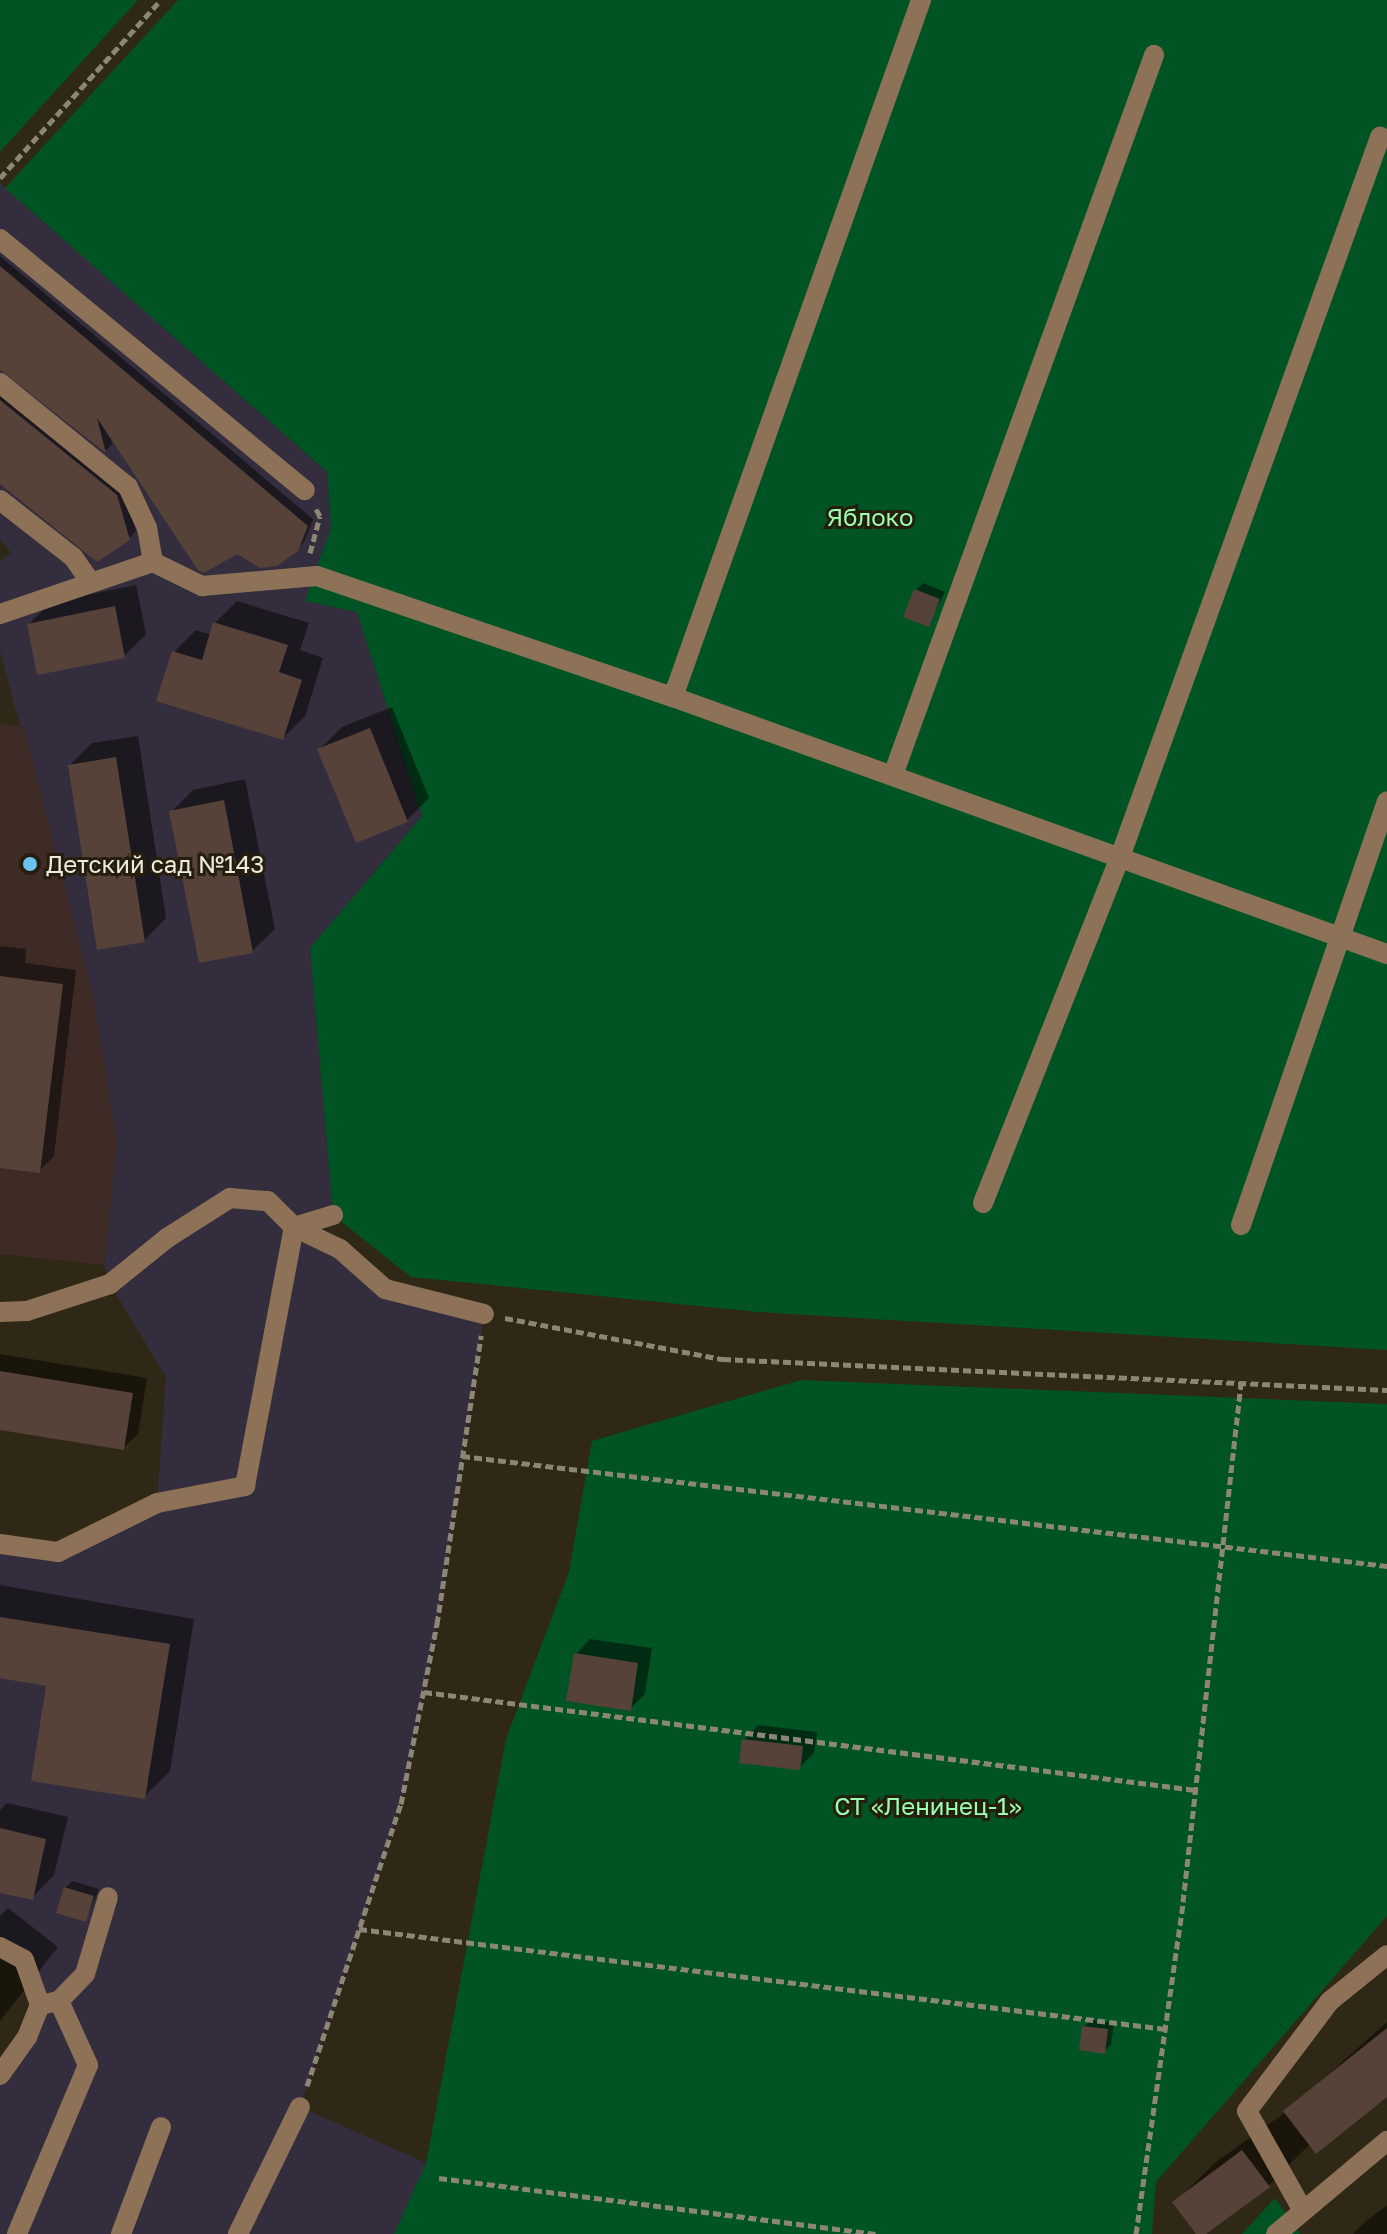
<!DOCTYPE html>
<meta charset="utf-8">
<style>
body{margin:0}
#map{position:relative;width:1387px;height:2234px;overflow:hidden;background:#302816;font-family:"Golos Text",sans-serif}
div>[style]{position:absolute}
.industrial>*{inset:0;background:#342d3d}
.education>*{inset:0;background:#3e2b26}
.green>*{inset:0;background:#005424}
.shadow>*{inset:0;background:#0007}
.building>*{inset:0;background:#57423a}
.path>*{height:5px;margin-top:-2.5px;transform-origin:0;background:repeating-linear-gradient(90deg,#8c8677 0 8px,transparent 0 12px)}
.minor>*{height:20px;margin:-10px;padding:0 10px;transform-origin:10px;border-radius:10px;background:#8e7258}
.dots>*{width:22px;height:22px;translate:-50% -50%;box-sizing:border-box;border:4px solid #261e0c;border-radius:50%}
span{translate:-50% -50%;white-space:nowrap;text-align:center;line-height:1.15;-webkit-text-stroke:6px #261e0c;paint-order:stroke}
.park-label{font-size:24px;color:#98feb1}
.poi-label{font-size:24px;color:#efeade}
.left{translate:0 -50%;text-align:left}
</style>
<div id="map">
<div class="industrial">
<div style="clip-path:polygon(0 183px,327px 472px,331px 527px,317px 576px,357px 611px,422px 816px,310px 948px,333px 1215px,295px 1226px,367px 1275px,484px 1314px,437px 1624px,401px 1804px,300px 2107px,426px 2163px,394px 2234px,0 2234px,0 2075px,40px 2005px,24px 1960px,0 1947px,0 1544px,59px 1552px,157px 1503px,166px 1377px,110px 1284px,104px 1265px,117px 1143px,94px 1000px,0 651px,0 561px,11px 553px,0 539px)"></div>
</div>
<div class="education">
<div style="clip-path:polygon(0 724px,24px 727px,94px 1000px,117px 1143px,104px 1265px,0 1254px)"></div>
</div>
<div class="green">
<div style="clip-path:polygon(0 0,138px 0,0 152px)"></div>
<div style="clip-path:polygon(178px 0,1387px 0,1387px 1350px,758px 1312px,411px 1277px,333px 1215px,310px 948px,422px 816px,357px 612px,305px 601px,331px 527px,327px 472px,5px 188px)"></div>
<div style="clip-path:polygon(801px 1380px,1387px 1404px,1387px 1916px,1156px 2182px,1152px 2234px,394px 2234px,426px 2163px,506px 1739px,569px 1572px,592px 1441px)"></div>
<div style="clip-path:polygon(1275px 2198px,1300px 2234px,1242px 2234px)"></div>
</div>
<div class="shadow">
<div style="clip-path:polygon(0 256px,313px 519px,304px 542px,296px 550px,110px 435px,112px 444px,106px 450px,9px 371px,0 370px)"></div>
<div style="clip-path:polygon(0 388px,124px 488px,136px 531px,129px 538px,0 482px)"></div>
<div style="clip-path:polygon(923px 583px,945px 592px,928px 625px,916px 590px)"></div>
<div style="clip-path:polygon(136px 585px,146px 634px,124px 656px,29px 624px,51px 602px)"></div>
<div style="clip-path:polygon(237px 601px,309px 623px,300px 650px,323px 658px,305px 716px,283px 738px,174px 652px,196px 630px,212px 635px,215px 623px)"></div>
<div style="clip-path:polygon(392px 707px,429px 798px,407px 820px,320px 749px,342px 727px)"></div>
<div style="clip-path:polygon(138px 736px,166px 918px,144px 941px,70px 765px,92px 743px)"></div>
<div style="clip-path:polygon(245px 779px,275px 929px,252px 951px,171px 812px,193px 790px)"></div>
<div style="clip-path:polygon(0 946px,26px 949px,25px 963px,76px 970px,54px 1156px,39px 1171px,0 1166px)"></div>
<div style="clip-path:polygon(0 1354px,147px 1378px,138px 1434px,123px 1448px,0 1428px)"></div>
<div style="clip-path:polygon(0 1585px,194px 1619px,170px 1771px,145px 1796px,48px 1684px,0 1676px)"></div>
<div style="clip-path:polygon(590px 1639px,652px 1648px,645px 1694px,630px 1709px,576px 1654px)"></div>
<div style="clip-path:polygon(758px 1725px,817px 1732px,814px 1753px,799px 1768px,744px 1740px)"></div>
<div style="clip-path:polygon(7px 1803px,68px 1817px,54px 1875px,32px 1898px,0 1890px,0 1810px)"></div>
<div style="clip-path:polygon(72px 1881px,99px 1889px,86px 1919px,65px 1888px)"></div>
<div style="clip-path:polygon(8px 1908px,58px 1947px,0 2021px,0 1916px)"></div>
<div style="clip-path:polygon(1091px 2020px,1114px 2023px,1111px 2045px,1104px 2051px,1084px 2027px)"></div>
<div style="clip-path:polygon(1387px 2022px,1387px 2095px,1311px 2143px,1268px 2186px,1199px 2234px,1175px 2202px,1217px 2161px,1286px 2112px)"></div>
<div style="clip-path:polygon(1387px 2205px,1387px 2234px,1353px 2234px,1365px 2222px)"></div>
</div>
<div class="building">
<div style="clip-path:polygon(0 266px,308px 526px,298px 551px,277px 566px,260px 568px,237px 554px,204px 573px,198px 570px,97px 418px,106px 453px,0 370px)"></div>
<div style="clip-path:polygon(0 400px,117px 495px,130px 540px,97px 562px,0 484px)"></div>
<div style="clip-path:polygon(914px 589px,940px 599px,929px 627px,903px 617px)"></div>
<div style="clip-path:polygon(115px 606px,125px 658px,37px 675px,27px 624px)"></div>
<div style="clip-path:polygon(213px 622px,288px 645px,279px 672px,302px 680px,283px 740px,156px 701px,172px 651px,202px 660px)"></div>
<div style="clip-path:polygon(370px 728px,408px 822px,356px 843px,317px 749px)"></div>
<div style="clip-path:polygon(116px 757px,145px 942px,97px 950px,68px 765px)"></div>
<div style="clip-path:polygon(224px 800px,253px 953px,199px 963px,169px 811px)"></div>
<div style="clip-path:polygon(0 976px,63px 984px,40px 1173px,0 1168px)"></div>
<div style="clip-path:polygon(0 1371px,133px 1393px,124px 1450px,0 1430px)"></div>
<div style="clip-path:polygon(0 1617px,170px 1644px,145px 1799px,31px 1781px,46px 1686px,0 1678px)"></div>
<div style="clip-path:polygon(574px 1653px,638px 1663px,631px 1711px,566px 1701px)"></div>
<div style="clip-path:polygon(742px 1739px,803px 1746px,800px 1770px,739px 1763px)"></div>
<div style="clip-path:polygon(0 1828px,46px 1839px,33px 1900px,0 1893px)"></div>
<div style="clip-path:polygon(64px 1887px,94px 1896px,86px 1922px,56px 1913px)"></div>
<div style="clip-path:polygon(1082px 2026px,1108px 2029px,1105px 2054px,1079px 2050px)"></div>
<div style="clip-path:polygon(1387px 2028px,1387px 2097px,1316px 2154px,1283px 2111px)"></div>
<div style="clip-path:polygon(1242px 2150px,1270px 2187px,1206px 2234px,1196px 2234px,1172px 2202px)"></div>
</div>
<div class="path">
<div style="left:0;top:178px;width:240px;rotate:-47.9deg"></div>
<div style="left:310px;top:553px;width:38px;rotate:-75deg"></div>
<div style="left:320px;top:516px;width:8px;rotate:-120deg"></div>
<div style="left:505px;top:1318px;width:222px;rotate:10.7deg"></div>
<div style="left:723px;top:1359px;width:665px;rotate:2.67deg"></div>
<div style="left:462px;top:1456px;width:932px;rotate:6.78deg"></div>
<div style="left:424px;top:1692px;width:778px;rotate:7.23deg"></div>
<div style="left:359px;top:1929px;width:813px;rotate:7.06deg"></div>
<div style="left:307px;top:2086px;width:297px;rotate:-71.6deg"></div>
<div style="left:401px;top:1804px;width:184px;rotate:-78.7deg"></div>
<div style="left:437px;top:1624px;width:292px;rotate:-81.3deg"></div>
<div style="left:439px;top:2178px;width:440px;rotate:7.3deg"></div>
<div style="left:1136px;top:2234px;width:335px;rotate:-81.9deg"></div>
<div style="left:1183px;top:1902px;width:522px;rotate:-83.62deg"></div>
</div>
<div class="minor">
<div style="left:0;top:239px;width:395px;rotate:39.5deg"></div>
<div style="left:0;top:383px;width:165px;rotate:39.1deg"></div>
<div style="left:128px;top:487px;width:45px;rotate:65.1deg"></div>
<div style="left:147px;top:528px;width:35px;rotate:80deg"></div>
<div style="left:0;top:500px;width:93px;rotate:38deg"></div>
<div style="left:73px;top:557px;width:28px;rotate:55deg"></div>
<div style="left:0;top:614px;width:162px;rotate:-18.8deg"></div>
<div style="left:153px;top:562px;width:55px;rotate:26.1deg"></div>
<div style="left:202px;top:586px;width:115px;rotate:-5deg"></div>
<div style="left:317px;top:576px;width:376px;rotate:18.8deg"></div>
<div style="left:673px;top:697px;width:759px;rotate:19.8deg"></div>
<div style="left:673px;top:697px;width:740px;rotate:-70.41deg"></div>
<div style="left:893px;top:775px;width:766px;rotate:-70.07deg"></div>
<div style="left:983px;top:1203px;width:372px;rotate:-68.4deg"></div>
<div style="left:1120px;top:857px;width:766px;rotate:-70.14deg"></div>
<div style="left:1241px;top:1225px;width:448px;rotate:-71deg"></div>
<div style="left:294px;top:1227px;width:41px;rotate:-17.1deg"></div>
<div style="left:0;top:1312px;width:27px;rotate:-2deg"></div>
<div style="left:27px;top:1311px;width:87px;rotate:-18deg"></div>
<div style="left:110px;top:1284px;width:73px;rotate:-38.9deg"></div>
<div style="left:167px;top:1238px;width:75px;rotate:-32.4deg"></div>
<div style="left:230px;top:1198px;width:38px;rotate:5deg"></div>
<div style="left:268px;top:1201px;width:37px;rotate:45deg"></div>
<div style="left:294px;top:1227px;width:51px;rotate:25.6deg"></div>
<div style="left:340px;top:1249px;width:60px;rotate:41.6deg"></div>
<div style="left:385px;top:1289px;width:102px;rotate:14.2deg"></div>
<div style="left:0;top:1544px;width:59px;rotate:7.9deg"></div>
<div style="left:58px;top:1552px;width:110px;rotate:-26.3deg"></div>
<div style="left:157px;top:1503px;width:90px;rotate:-10.9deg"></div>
<div style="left:245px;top:1486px;width:264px;rotate:-79.3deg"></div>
<div style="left:0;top:1947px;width:27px;rotate:28deg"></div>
<div style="left:24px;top:1960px;width:48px;rotate:70.4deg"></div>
<div style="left:40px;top:2005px;width:19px;rotate:-12deg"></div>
<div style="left:59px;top:2001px;width:37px;rotate:-46deg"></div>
<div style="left:85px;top:1974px;width:80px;rotate:-73.4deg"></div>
<div style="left:0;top:2075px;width:47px;rotate:-54.6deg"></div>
<div style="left:27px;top:2037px;width:35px;rotate:-68deg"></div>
<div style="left:1302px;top:2209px;width:112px;rotate:-119.3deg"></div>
<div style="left:1247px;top:2111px;width:138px;rotate:-53deg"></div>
<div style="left:1330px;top:2001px;width:73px;rotate:-38.9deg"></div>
<div style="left:17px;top:2234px;width:183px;rotate:-67.2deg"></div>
<div style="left:88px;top:2065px;width:70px;rotate:-114.4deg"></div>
<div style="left:121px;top:2234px;width:114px;rotate:-69.5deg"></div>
<div style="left:238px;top:2234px;width:141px;rotate:-64deg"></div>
<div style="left:1276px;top:2234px;width:145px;rotate:-40deg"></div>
</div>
<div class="dots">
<div style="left:30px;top:864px;background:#6cc3f2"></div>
</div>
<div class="park-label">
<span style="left:870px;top:517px">Яблоко</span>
<span style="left:928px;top:1806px">СТ «Ленинец-1»</span>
</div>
<div class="poi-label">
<span class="left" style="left:46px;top:864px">Детский сад №143</span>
</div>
</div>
